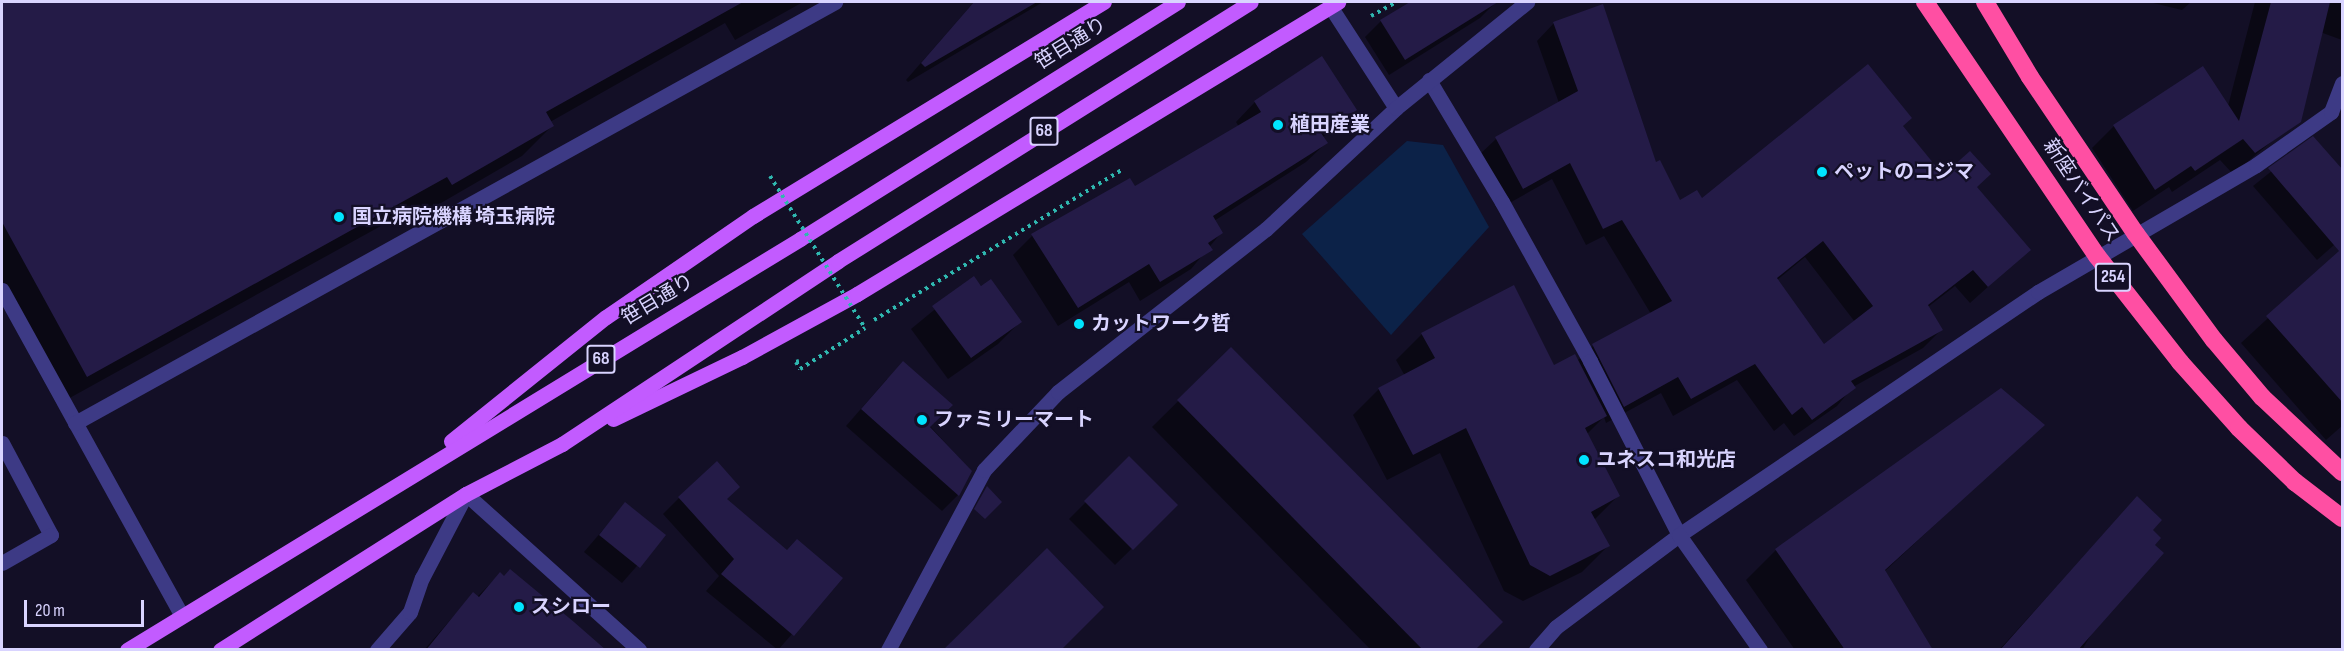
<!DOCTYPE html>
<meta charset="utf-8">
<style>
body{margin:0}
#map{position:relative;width:2344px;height:651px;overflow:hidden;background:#130f26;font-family:"Sofia Sans Condensed","Noto Sans JP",sans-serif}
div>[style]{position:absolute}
.water>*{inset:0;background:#0c2248}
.shadow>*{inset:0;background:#0007}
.building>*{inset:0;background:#241b47}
.path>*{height:4px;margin-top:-2px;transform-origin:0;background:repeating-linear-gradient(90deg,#2fb8b0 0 3px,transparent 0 7.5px)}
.lane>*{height:15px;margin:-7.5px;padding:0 7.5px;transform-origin:7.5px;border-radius:7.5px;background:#3d3a85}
.street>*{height:15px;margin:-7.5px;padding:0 7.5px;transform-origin:7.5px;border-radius:7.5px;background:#3d3a85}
.primary>*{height:15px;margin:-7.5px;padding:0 7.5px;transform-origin:7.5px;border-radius:7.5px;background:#c25bff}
.highway>*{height:18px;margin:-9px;padding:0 9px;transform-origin:9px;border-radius:9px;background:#ff4fa3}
.path-bridge>*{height:4px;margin-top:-2px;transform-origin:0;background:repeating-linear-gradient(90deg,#2fb8b0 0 3px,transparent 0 7.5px)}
.dots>*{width:16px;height:16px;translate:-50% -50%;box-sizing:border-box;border:3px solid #130f26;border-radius:50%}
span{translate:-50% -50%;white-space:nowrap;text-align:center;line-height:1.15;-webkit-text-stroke:4.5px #130f26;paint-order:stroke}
.shield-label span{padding:2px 4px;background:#130f26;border:2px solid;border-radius:4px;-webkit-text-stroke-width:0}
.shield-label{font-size:18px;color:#d9d4ff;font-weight:700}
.street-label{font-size:20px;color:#d9d4ff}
.poi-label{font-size:20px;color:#d9d4ff;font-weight:700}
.left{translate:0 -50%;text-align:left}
.frame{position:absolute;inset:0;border:3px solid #d9d4ff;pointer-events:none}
.scale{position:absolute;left:24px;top:600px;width:120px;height:27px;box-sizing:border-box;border:3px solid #d9d4ff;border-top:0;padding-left:8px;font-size:18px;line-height:21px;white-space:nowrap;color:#d9d4ff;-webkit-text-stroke:4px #130f26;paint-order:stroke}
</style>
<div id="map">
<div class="water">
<div style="clip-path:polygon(1407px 141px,1443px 145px,1489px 227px,1391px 335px,1302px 234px)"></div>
</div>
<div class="shadow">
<div style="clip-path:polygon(2px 2px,803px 2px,735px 40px,725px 23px,550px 122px,552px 126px,522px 156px,422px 214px,417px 206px,57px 405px,2px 305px)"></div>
<div style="clip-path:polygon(974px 2px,1043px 2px,908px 82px,906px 80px)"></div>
<div style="clip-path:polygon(1413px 2px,1496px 2px,1480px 18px,1389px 75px,1365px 37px,1381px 21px)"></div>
<div style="clip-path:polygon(2149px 2px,2191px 2px,2182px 10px)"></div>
<div style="clip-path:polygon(2255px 2px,2342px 2px,2342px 40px,2320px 32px,2298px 119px,2233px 174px,2220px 160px,2172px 192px,2169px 187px,2133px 211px,2092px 148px,2114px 126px,2203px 68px,2228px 106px)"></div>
<div style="clip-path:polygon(evenodd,1554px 23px,1679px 202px,1702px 200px,1902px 126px,1943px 178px,1975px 188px,2029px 250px,1970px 303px,1955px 286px,1928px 307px,1941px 330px,1923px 348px,1853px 387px,1837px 406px,1794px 436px,1784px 423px,1774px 431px,1737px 380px,1673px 416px,1661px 393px,1606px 423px,1604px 417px,1586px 435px,1618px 496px,1594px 520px,1608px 546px,1582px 572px,1523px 601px,1504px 591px,1440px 453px,1387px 480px,1353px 415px,1379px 389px,1405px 376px,1396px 360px,1422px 334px,1553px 367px,1577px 361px,1593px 346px,1651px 314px,1604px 236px,1586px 245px,1552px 179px,1506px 205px,1478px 156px,1496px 139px,1559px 103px,1537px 41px,1554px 23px,1805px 257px,1855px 322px,1824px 346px,1777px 280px,1805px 257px)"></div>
<div style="clip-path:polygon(1255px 102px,1355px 110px,1322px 138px,1326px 143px,1306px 162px,1214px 221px,1221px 233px,1191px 269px,1140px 301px,1129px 282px,1058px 326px,1013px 255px,1032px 236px,1135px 188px,1239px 127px,1236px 122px)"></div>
<div style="clip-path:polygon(2313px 138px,2342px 238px,2317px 260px,2253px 186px)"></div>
<div style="clip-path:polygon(2342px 250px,2342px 426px,2326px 440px,2241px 343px)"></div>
<div style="clip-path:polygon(973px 278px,1020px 322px,998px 344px,948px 379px,911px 329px)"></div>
<div style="clip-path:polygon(1231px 349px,1473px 650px,1371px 650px,1152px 427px)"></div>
<div style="clip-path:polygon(887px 379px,971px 471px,958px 495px,942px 511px,846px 426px)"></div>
<div style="clip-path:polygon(2001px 390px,2042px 425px,1884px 572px,1931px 650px,1795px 650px,1746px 580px,1776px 550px)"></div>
<div style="clip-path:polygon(1129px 459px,1176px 505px,1115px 565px,1069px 519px)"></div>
<div style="clip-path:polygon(679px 498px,725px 500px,787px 552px,841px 578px,778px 650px,706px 591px,719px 576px,663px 514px)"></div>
<div style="clip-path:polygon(2137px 498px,2151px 531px,2082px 650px,1999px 650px)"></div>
<div style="clip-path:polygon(625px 504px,664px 535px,622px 583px,584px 552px)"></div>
<div style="clip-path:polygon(500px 574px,591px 650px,424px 650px,473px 594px,477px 597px)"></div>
</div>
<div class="building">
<div style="clip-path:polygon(2px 2px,743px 2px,546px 112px,554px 126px,452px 185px,447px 177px,87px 377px,2px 222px)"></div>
<div style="clip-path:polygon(974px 2px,1037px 2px,925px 67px,921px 63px)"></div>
<div style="clip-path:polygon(1410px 2px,1498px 2px,1405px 60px,1380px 20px)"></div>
<div style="clip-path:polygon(2271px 2px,2330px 2px,2301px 122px,2255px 153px,2243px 139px,2195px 171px,2191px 166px,2155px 190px,2113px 125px,2203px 66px,2239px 121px)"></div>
<div style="clip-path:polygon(evenodd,1603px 4px,1656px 162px,1660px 160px,1680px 200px,1697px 190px,1702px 198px,1868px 64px,1912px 118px,1903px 126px,1943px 175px,1970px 151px,1991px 174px,1977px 187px,2031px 250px,1988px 287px,1973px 270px,1928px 305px,1943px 330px,1851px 381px,1856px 388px,1812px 420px,1802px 407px,1792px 415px,1755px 364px,1691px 399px,1678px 377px,1624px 407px,1592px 344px,1672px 301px,1622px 220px,1603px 229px,1570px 163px,1523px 189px,1495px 137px,1578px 91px,1553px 22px,1603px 4px,1823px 241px,1873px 306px,1824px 344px,1777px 278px,1823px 241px)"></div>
<div style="clip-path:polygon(1322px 56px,1357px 110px,1321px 133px,1328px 143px,1213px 216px,1223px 233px,1208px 243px,1213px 250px,1160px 282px,1149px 264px,1078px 308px,1031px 234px,1130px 178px,1135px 186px,1261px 112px,1254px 101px)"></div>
<div style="clip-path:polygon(2313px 136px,2343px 170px,2343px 403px,2266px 316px,2339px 251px,2268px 168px)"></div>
<div style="clip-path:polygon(974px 276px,981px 286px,991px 279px,1022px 322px,971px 358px,932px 306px)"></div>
<div style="clip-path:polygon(1514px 285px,1554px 365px,1575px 354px,1607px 416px,1585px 428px,1620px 496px,1591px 512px,1610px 546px,1550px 576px,1530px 565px,1466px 428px,1413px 455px,1378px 388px,1435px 358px,1421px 333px)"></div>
<div style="clip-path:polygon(1231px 347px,1503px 622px,1475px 650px,1423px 650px,1177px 400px)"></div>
<div style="clip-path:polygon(903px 361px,953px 405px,930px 427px,972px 471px,959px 496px,861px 409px)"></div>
<div style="clip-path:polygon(2001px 388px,2045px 425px,1885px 570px,1933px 650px,1845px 650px,1775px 549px)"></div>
<div style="clip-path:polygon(1129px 456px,1178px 505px,1133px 550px,1084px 501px)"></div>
<div style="clip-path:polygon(717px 461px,740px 487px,727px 499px,787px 550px,797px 539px,843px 578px,794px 636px,721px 574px,734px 559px,678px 497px)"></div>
<div style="clip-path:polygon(987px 486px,1002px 502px,985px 519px,974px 509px)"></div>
<div style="clip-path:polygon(2137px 496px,2162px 520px,2153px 530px,2161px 538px,2155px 545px,2164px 553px,2078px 650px,2000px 650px)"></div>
<div style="clip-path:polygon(625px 502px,666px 535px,640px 568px,599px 535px)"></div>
<div style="clip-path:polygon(1047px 548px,1104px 607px,1061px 650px,943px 650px)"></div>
<div style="clip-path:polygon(510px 569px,574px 622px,606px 650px,426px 650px,473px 592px,479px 597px,500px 572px,504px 576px)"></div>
</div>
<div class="path">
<div style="left:1371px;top:16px;width:29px;rotate:-29deg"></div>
<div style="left:874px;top:320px;width:290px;rotate:-31.2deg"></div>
<div style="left:799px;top:361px;width:3px;rotate:162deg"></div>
<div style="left:796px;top:362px;width:8px;rotate:60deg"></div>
<div style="left:800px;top:369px;width:77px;rotate:-32.2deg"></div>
</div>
<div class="lane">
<div style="left:2px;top:290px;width:372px;rotate:61.1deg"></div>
<div style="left:75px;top:423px;width:869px;rotate:-28.98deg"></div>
<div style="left:2px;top:443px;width:104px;rotate:62deg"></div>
<div style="left:51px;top:535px;width:56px;rotate:150.3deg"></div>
<div style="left:1536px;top:650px;width:30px;rotate:-49deg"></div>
<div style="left:1556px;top:627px;width:154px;rotate:-36.8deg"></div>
</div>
<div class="street">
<div style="left:1330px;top:6px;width:121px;rotate:57.1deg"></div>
<div style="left:1429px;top:80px;width:142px;rotate:59.1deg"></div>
<div style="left:1502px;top:202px;width:182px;rotate:61deg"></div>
<div style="left:1590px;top:361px;width:195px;rotate:62.9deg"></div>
<div style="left:1679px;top:535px;width:434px;rotate:-34.1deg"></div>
<div style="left:2038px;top:292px;width:252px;rotate:-30.2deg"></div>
<div style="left:2256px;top:165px;width:92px;rotate:-35.2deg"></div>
<div style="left:2331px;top:112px;width:31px;rotate:-69deg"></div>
<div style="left:1679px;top:535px;width:141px;rotate:54.8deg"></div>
<div style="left:377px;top:650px;width:50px;rotate:-49deg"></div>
<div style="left:410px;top:612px;width:36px;rotate:-71deg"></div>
<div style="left:422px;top:578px;width:95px;rotate:-62.4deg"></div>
<div style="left:466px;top:494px;width:233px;rotate:42deg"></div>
<div style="left:888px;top:650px;width:204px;rotate:-61.9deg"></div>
<div style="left:984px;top:470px;width:108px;rotate:-46.5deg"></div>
<div style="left:1058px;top:392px;width:264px;rotate:-38.1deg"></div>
<div style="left:1266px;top:229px;width:178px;rotate:-42.9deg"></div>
<div style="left:1396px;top:108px;width:169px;rotate:-39deg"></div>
</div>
<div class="primary">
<div style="left:613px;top:419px;width:143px;rotate:-25.7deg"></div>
<div style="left:742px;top:357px;width:131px;rotate:-28.7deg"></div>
<div style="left:857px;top:294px;width:563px;rotate:-31.26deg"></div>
<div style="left:451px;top:441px;width:198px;rotate:-38.7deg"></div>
<div style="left:606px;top:317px;width:178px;rotate:-34.5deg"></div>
<div style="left:753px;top:216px;width:411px;rotate:-31.4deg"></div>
<div style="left:127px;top:650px;width:789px;rotate:-31.41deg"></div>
<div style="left:800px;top:239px;width:446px;rotate:-32.1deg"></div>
<div style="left:220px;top:650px;width:291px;rotate:-32.4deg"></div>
<div style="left:466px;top:494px;width:108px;rotate:-27.5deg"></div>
<div style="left:562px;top:444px;width:331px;rotate:-33.5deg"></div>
<div style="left:838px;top:261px;width:487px;rotate:-32.1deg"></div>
</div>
<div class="highway">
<div style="left:1925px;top:2px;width:307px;rotate:55.9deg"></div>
<div style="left:2097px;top:256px;width:135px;rotate:51.9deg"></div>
<div style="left:2180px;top:362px;width:89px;rotate:48.2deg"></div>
<div style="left:2239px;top:428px;width:78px;rotate:44deg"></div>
<div style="left:2295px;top:482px;width:59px;rotate:37.5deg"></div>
<div style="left:1985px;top:2px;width:87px;rotate:59deg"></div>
<div style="left:2030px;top:77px;width:189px;rotate:56deg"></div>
<div style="left:2136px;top:234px;width:132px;rotate:53.7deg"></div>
<div style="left:2214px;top:340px;width:75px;rotate:49.9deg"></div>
<div style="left:2262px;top:397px;width:110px;rotate:43.2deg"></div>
</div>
<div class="path-bridge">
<div style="left:770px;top:176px;width:179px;rotate:58deg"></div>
</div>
<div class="dots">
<div style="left:1278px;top:125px;background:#00e5ff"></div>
<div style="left:1822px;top:172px;background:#00e5ff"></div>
<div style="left:339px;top:217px;background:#00e5ff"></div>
<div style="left:1079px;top:324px;background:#00e5ff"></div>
<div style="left:922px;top:420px;background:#00e5ff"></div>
<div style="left:1584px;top:460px;background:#00e5ff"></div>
<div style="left:519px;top:607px;background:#00e5ff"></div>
</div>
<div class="shield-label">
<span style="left:1044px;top:131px">68</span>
<span style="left:2113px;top:277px">254</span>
<span style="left:601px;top:359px">68</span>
</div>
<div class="street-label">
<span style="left:1071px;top:44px;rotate:-32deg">笹目通り</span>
<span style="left:2081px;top:191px;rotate:56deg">新座バイパス</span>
<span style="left:658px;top:300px;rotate:-31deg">笹目通り</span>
</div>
<div class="poi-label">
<span class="left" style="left:1290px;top:125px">植田産業</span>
<span class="left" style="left:1834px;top:172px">ペットのコジマ</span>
<span class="left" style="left:352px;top:217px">国立病院機構 埼玉病院</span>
<span class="left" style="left:1091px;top:324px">カットワーク哲</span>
<span class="left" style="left:934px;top:420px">ファミリーマート</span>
<span class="left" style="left:1596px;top:460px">ユネスコ和光店</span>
<span class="left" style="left:531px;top:607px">スシロー</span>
</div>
<div class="frame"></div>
<div class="scale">20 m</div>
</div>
